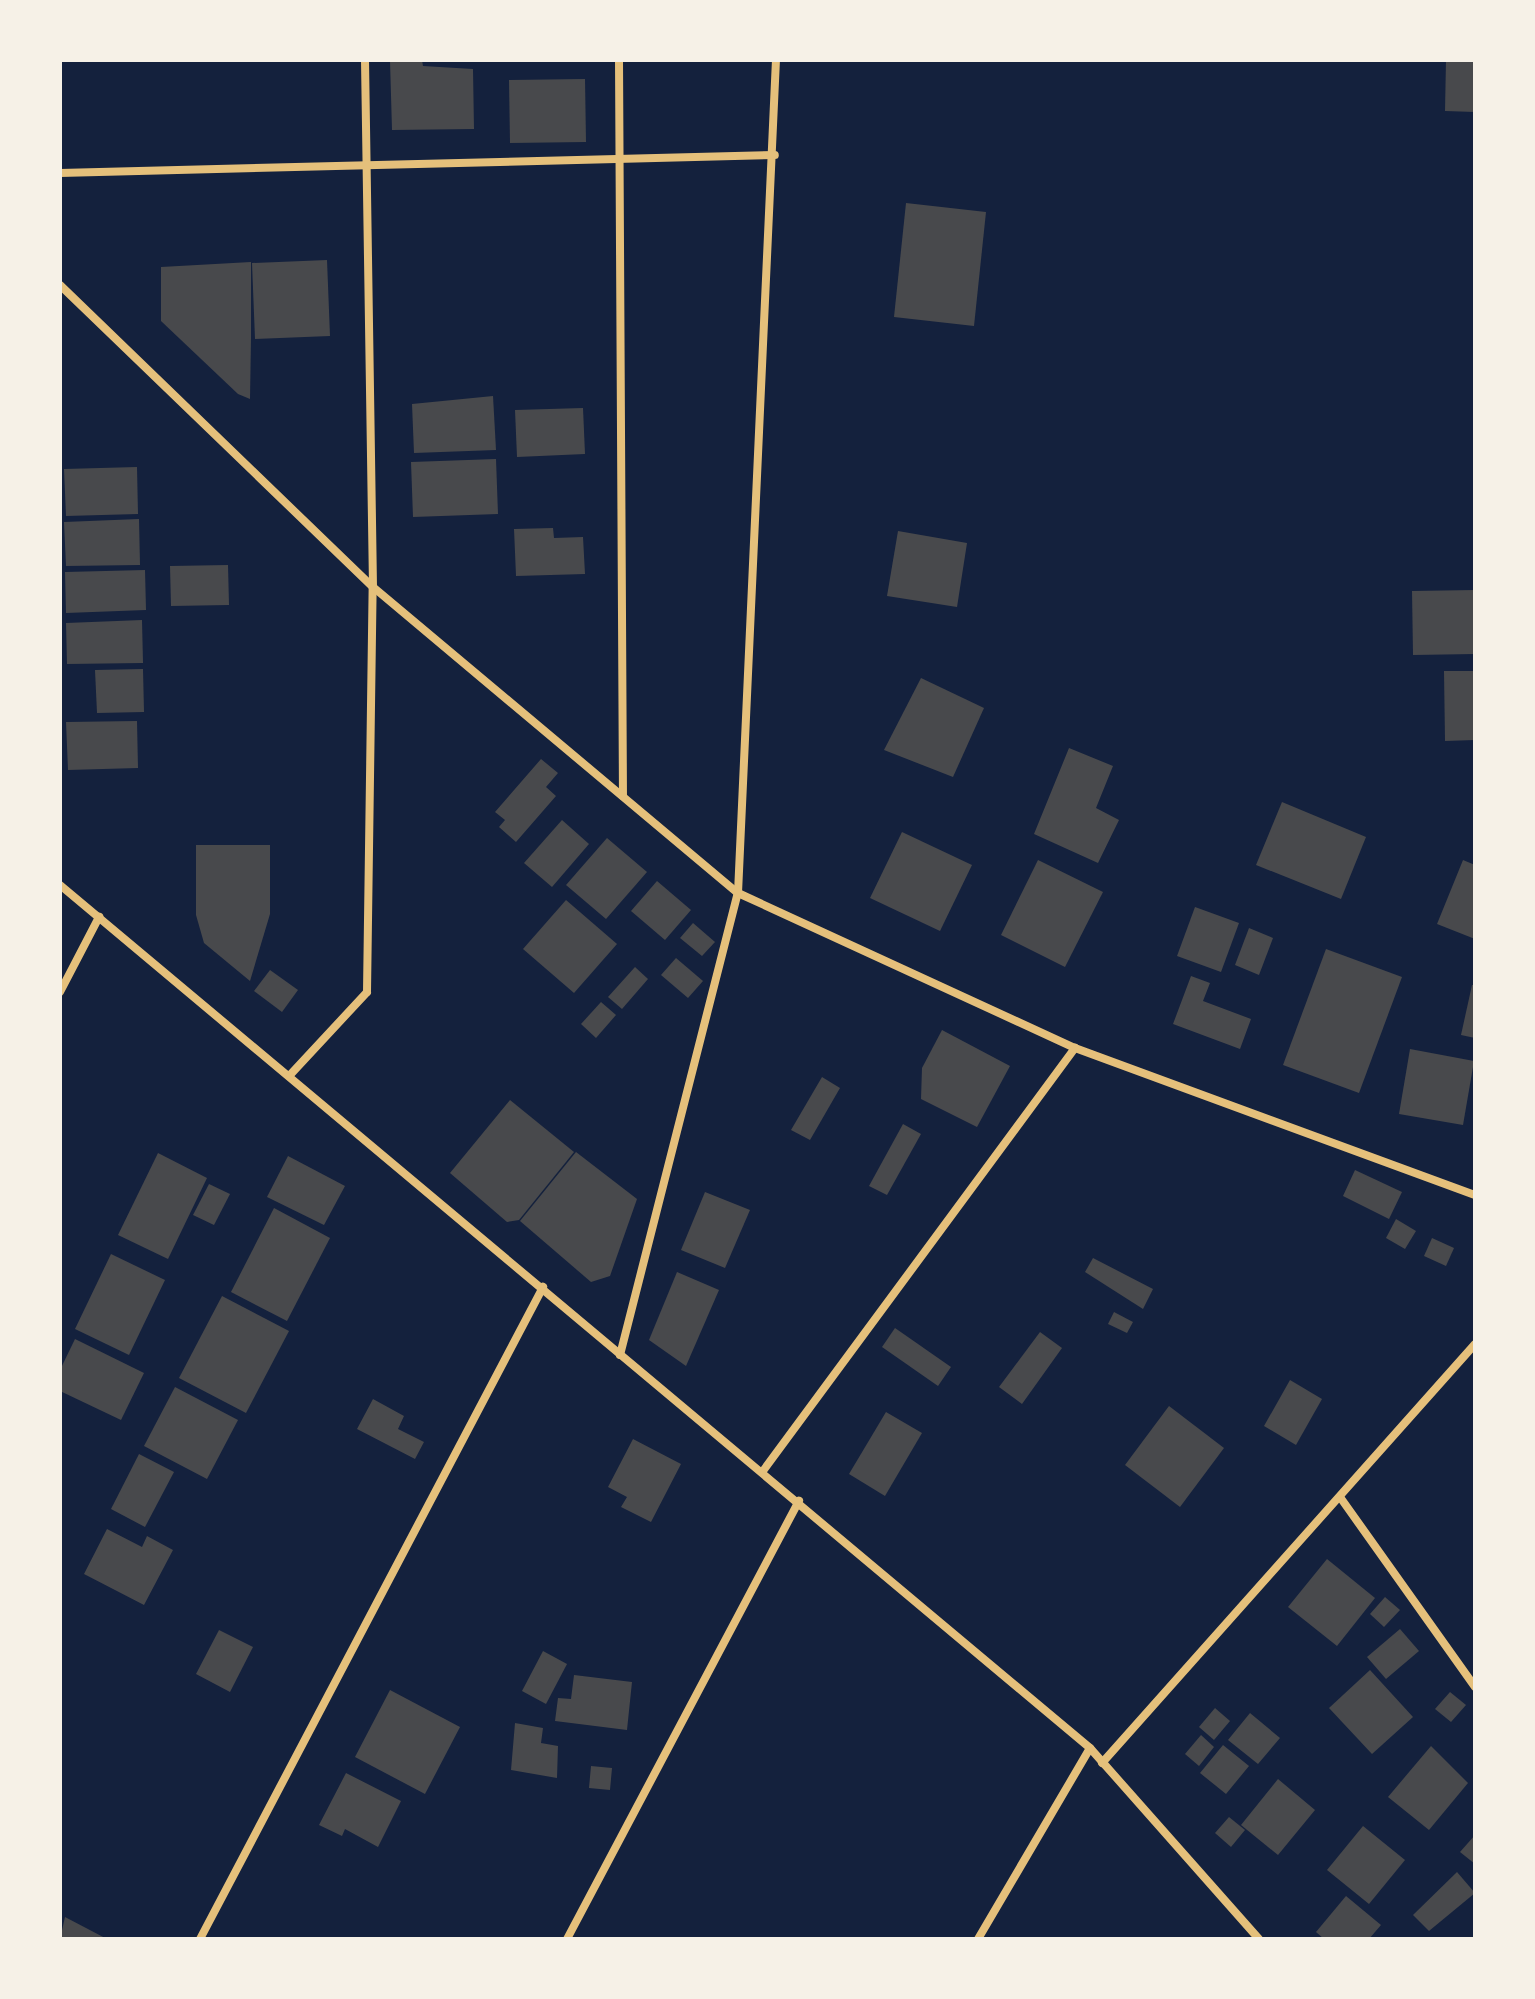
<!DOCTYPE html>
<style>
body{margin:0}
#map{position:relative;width:1535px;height:1999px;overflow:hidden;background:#14213d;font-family:Quicksand,sans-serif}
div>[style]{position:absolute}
.building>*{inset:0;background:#48494c}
.minor>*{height:8px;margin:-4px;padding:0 4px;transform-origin:4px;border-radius:4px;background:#e5c07b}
span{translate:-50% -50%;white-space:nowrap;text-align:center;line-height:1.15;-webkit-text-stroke:8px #f6f1e7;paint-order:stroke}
.frame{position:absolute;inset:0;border:62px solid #f6f1e7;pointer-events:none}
</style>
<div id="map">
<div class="building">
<div style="clip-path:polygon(422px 60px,423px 66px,473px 69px,474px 129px,392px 130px,390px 61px)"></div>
<div style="clip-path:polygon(1446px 60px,1475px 60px,1475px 112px,1445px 111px)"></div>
<div style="clip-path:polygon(585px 79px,586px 142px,510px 143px,509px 80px)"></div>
<div style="clip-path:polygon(906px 203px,986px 212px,974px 326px,894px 317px)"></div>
<div style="clip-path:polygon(327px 260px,330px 336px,255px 339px,252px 263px)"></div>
<div style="clip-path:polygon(251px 262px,251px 338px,250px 399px,238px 394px,161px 321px,161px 267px)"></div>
<div style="clip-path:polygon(493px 396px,496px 450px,414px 453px,412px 404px)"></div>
<div style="clip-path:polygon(583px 408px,585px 454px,517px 457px,515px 410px)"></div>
<div style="clip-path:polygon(496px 459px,498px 514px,413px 517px,411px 462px)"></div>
<div style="clip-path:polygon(137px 467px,138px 514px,66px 516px,64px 469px)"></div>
<div style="clip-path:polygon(139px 519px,140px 565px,66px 566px,64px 522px)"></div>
<div style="clip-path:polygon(553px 528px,554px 538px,583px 537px,585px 574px,516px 576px,514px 529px)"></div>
<div style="clip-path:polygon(898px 531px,967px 543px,957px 607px,887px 596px)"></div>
<div style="clip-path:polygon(228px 565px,229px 605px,171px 606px,170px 566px)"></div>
<div style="clip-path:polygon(145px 570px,146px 610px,66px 613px,65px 572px)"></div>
<div style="clip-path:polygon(1475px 590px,1475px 654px,1413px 655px,1412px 591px)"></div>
<div style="clip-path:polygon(142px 620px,143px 663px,67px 664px,66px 623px)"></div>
<div style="clip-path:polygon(143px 669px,144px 712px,97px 713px,95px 670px)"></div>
<div style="clip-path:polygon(1444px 671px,1475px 671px,1475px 740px,1445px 741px)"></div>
<div style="clip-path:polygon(921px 678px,984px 708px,953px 777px,884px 750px)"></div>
<div style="clip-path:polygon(137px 721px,138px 768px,68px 770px,66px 722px)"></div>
<div style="clip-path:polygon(1069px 748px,1113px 766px,1096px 808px,1119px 820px,1098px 863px,1034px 834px)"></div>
<div style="clip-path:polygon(541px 759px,558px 773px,546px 787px,556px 796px,516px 842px,499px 827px,505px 820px,495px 812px)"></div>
<div style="clip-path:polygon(1282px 802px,1366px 837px,1341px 899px,1256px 865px)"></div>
<div style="clip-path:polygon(562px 820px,589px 844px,552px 887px,524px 863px)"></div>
<div style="clip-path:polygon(902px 832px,972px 865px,940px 931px,870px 898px)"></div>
<div style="clip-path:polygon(607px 838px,647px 872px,606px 919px,566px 885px)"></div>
<div style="clip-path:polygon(196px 845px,270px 845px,270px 914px,250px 981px,204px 943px,196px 915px)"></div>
<div style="clip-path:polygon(1038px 860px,1103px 892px,1065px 967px,1001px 935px)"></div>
<div style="clip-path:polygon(1463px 860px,1475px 865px,1475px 939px,1437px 924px)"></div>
<div style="clip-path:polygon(657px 881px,691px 910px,665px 940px,631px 911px)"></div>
<div style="clip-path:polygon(566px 900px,617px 944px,574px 993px,523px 949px)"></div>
<div style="clip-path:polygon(1195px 907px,1239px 923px,1221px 972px,1177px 956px)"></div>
<div style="clip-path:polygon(693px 923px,715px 942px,702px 956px,680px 938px)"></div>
<div style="clip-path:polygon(1249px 928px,1273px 938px,1259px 975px,1235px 965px)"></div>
<div style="clip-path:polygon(1326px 949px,1402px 977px,1359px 1093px,1283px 1065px)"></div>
<div style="clip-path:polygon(676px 958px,703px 981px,688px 998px,661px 975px)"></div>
<div style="clip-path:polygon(635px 967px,648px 979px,622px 1009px,608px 997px)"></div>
<div style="clip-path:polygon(270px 970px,298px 990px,282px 1012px,254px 991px)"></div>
<div style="clip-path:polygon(1191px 976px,1210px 983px,1203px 1001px,1251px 1019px,1240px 1049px,1173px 1024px)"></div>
<div style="clip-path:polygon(1472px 985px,1475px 985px,1475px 1038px,1461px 1035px)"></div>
<div style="clip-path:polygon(601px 1002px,616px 1015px,596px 1038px,581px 1024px)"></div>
<div style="clip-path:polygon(942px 1030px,1010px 1066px,977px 1127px,921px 1099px,922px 1068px)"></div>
<div style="clip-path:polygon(1410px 1049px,1474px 1061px,1463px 1125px,1399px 1114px)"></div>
<div style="clip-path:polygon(822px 1077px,840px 1088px,810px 1140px,791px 1130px)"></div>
<div style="clip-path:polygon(510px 1100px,574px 1152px,519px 1220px,507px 1222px,450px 1173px)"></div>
<div style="clip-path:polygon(903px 1124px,921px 1134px,887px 1195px,869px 1186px)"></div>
<div style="clip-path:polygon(576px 1152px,637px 1199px,610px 1276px,591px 1282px,520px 1221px)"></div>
<div style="clip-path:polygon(158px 1153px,207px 1178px,168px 1259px,118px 1235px)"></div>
<div style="clip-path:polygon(288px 1156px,345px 1186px,324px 1225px,267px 1197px)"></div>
<div style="clip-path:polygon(1355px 1170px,1402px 1192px,1389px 1219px,1343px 1196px)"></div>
<div style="clip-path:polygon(209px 1184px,230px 1194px,214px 1225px,193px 1215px)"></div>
<div style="clip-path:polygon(705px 1192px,750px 1210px,725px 1268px,681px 1250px)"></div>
<div style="clip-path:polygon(274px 1208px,330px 1238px,287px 1321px,231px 1292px)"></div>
<div style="clip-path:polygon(1396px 1219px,1416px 1231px,1405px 1249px,1386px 1238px)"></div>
<div style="clip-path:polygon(1432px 1238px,1454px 1248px,1446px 1266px,1424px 1256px)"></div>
<div style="clip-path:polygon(111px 1254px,165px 1280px,129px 1355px,75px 1329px)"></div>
<div style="clip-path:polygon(1093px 1258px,1153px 1289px,1143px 1309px,1085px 1272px)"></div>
<div style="clip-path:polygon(677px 1272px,719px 1290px,686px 1366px,649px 1340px)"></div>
<div style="clip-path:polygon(222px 1296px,289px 1331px,246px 1413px,179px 1378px)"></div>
<div style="clip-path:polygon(1114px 1312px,1133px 1322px,1127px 1333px,1108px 1324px)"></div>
<div style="clip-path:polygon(895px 1328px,951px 1367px,938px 1386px,882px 1347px)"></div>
<div style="clip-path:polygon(1040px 1332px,1062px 1348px,1022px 1404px,999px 1387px)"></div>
<div style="clip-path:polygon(75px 1339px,144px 1373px,121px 1420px,60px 1391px,60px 1370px)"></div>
<div style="clip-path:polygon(1290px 1380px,1322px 1399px,1296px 1445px,1264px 1426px)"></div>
<div style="clip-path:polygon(175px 1387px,238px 1420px,207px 1479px,144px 1446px)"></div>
<div style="clip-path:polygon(373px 1399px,404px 1416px,398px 1429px,424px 1442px,415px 1459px,357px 1429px)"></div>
<div style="clip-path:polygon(1169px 1406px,1224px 1448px,1180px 1507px,1125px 1465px)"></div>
<div style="clip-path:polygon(886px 1412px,922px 1433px,885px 1496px,849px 1474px)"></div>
<div style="clip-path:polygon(633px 1439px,681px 1464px,651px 1522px,621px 1507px,627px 1497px,608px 1487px)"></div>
<div style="clip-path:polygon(139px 1454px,174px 1472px,145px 1527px,111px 1509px)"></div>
<div style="clip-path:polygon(107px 1529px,142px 1547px,147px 1536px,173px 1550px,144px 1605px,84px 1574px)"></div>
<div style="clip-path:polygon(1327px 1559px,1375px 1598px,1337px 1646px,1288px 1607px)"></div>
<div style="clip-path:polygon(1385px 1597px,1400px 1610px,1384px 1627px,1370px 1614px)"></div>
<div style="clip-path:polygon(1400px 1629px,1419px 1651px,1386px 1679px,1367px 1657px)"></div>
<div style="clip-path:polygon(219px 1630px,253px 1647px,230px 1692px,196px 1674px)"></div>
<div style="clip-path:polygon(543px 1651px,567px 1664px,546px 1704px,522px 1691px)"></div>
<div style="clip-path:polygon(1370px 1670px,1413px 1717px,1372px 1754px,1329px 1708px)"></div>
<div style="clip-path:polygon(574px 1675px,632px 1682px,627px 1730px,555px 1721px,558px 1698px,571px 1699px)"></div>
<div style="clip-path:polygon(390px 1690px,460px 1727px,425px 1794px,355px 1757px)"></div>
<div style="clip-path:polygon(1450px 1692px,1466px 1705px,1451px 1722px,1435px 1709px)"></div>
<div style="clip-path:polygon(1215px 1708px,1230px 1721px,1214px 1740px,1199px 1727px)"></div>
<div style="clip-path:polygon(1250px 1713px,1280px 1738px,1258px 1764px,1228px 1740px)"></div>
<div style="clip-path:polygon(515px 1723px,543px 1728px,541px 1743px,558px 1746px,557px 1778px,511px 1770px)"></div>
<div style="clip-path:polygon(1201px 1735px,1214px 1747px,1199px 1766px,1185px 1754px)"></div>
<div style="clip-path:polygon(1223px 1745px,1249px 1766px,1226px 1794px,1200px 1773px)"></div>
<div style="clip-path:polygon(1431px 1746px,1468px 1783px,1429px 1830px,1388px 1797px)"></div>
<div style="clip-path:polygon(591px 1766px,612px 1768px,610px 1790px,589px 1788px)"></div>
<div style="clip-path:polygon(346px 1773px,401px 1801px,378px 1847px,345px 1829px,342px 1836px,319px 1825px)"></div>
<div style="clip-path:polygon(1278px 1779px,1315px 1810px,1278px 1855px,1241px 1825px)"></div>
<div style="clip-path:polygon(1229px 1817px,1245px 1830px,1231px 1847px,1215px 1833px)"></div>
<div style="clip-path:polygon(1363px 1826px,1405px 1860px,1369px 1904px,1327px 1870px)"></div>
<div style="clip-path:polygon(1475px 1835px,1475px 1864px,1460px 1852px)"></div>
<div style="clip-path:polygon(1457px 1872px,1475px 1893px,1429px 1931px,1413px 1915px)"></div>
<div style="clip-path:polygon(1346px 1896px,1381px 1925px,1369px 1939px,1324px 1939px,1316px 1932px)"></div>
<div style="clip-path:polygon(65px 1917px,107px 1939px,60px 1939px)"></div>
</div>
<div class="minor">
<div style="left:619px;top:60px;width:736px;rotate:89.69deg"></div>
<div style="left:60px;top:173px;width:715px;rotate:-1.44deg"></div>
<div style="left:60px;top:285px;width:435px;rotate:44deg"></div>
<div style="left:373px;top:587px;width:476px;rotate:40deg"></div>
<div style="left:738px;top:893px;width:371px;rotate:24.7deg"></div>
<div style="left:1075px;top:1048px;width:426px;rotate:20.2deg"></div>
<div style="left:60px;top:885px;width:1344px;rotate:39.96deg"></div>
<div style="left:1090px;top:1748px;width:255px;rotate:48.5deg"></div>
<div style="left:60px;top:992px;width:85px;rotate:-62.5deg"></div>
<div style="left:290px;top:1075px;width:113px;rotate:-47.1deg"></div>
<div style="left:367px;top:992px;width:405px;rotate:-89.2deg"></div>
<div style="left:373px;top:587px;width:527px;rotate:-90.87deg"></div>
<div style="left:620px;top:1355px;width:477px;rotate:-75.7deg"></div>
<div style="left:738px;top:893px;width:834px;rotate:-87.39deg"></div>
<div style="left:763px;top:1471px;width:526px;rotate:-53.59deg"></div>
<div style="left:1340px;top:1497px;width:233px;rotate:54.6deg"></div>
<div style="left:1102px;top:1763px;width:561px;rotate:-48.32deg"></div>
<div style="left:200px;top:1939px;width:737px;rotate:-62.25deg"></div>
<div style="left:567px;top:1939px;width:496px;rotate:-62.1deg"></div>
<div style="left:978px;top:1939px;width:221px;rotate:-59.6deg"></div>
</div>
<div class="frame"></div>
</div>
